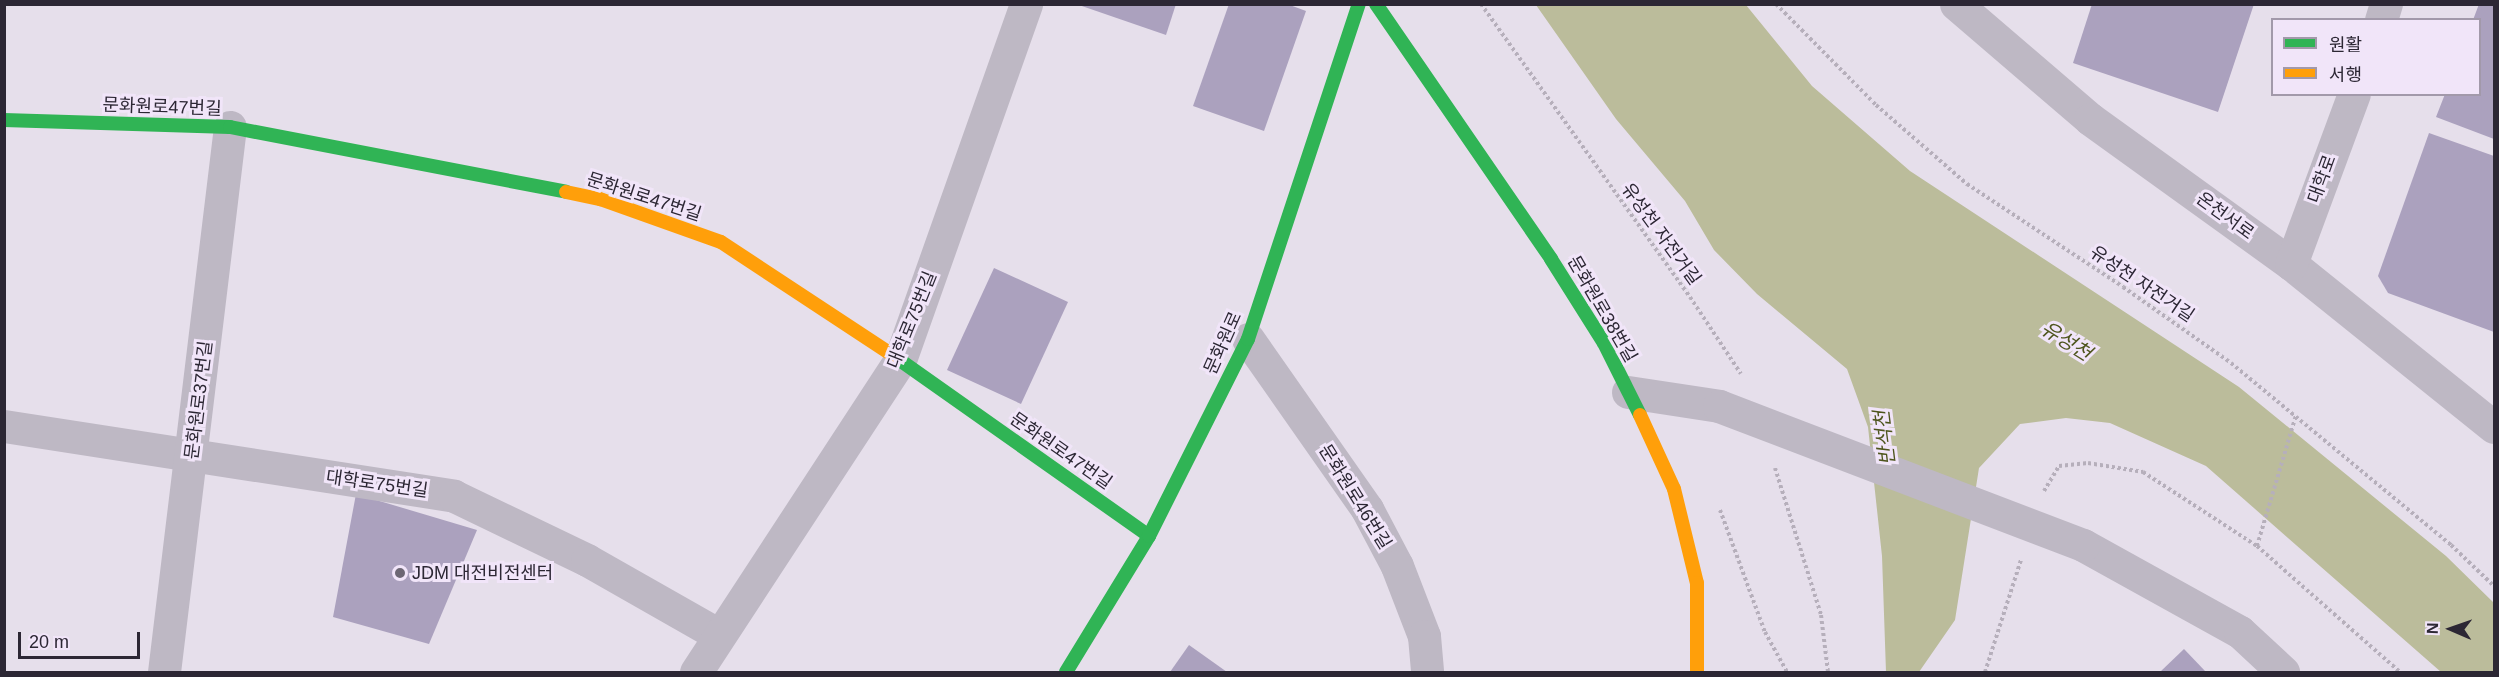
<!DOCTYPE html>
<meta charset="utf-8">
<style>
body{margin:0}
#map{position:relative;width:2499px;height:677px;overflow:hidden;background:#e6dfeb;font-family:Helvetica,"Noto Sans KR",sans-serif}
div>[style]{position:absolute}
.water>*{inset:0;background:#bbbc9b}
.building>*{inset:0;background:#aba1be}
.path>*{height:4px;margin-top:-2px;transform-origin:0;background:repeating-linear-gradient(90deg,#b6afbb 0 3px,transparent 0 6px)}
.street>*{height:33px;margin:-16.5px;padding:0 16.5px;transform-origin:16.5px;border-radius:16.5px;background:#beb8c4}
.fast>*{height:14px;margin:-7px;padding:0 7px;transform-origin:7px;border-radius:7px;background:#30b455}
.slow>*{height:14px;margin:-7px;padding:0 7px;transform-origin:7px;border-radius:7px;background:#ff9f0a}
.street-bridge>*{height:33px;margin:-16.5px;padding:0 16.5px;transform-origin:16.5px;border-radius:16.5px;background:#beb8c4}
.dots>*{width:16px;height:16px;translate:-50% -50%;box-sizing:border-box;border:3px solid #f1e5f9;border-radius:50%}
span{translate:-50% -50%;white-space:nowrap;text-align:center;line-height:1.15;-webkit-text-stroke:6px #f1e5f9;paint-order:stroke}
.street-label{font-size:18px;color:#2c2734}
.poi-label{font-size:18px;color:#2c2734}
.left{translate:0 -50%;text-align:left}
.water-label{font-size:20px;color:#4e551d;font-style:italic}
.frame{position:absolute;inset:0;border:6px solid #2c2734;pointer-events:none}
.legend{position:absolute;left:2271px;top:18px;width:210px;height:78px;box-sizing:border-box;background:#f1e5f9;border:2px solid #a299aa;margin:0;padding:8px 10px;list-style:none;font-size:18px;color:#2c2734}
.legend li{display:flex;align-items:center;gap:12px;height:30px}
.legend b{width:30px;border:2px solid #a299aa}
.north{position:absolute;left:2421px;top:599px;width:60px;height:60px;-webkit-text-stroke:4px #f1e5f9;paint-order:stroke;rotate:272deg;font-size:16px;font-weight:700;line-height:24px;text-align:center;color:#2c2734}
.north::after{content:'';display:block;margin:auto;width:21px;height:27px;background:#2c2734;clip-path:polygon(50% 0,100% 100%,50% 72%,0 100%)}
.scale{position:absolute;left:18px;top:632px;width:122px;height:27px;box-sizing:border-box;border:3px solid #2c2734;border-top:0;padding-left:8px;font-size:18px;line-height:21px;white-space:nowrap;color:#2c2734;-webkit-text-stroke:4px #f1e5f9;paint-order:stroke}
</style>
<div id="map">
<div class="water">
<div style="clip-path:polygon(1536px 5px,1746px 5px,1812px 86px,1910px 171px,2239px 387px,2446px 556px,2494px 603px,2494px 672px,2441px 672px,2206px 466px,2110px 423px,2066px 418px,2020px 424px,1979px 468px,1955px 620px,1919px 672px,1886px 672px,1882px 556px,1868px 427px,1847px 369px,1757px 294px,1714px 250px,1685px 201px,1616px 119px)"></div>
</div>
<div class="building">
<div style="clip-path:polygon(1076px 4px,1176px 4px,1166px 35px)"></div>
<div style="clip-path:polygon(1229px 4px,1287px 4px,1306px 11px,1264px 131px,1193px 106px)"></div>
<div style="clip-path:polygon(2092px 4px,2254px 4px,2218px 112px,2073px 63px)"></div>
<div style="clip-path:polygon(2479px 4px,2494px 4px,2494px 139px,2436px 117px,2445px 94px,2480px 94px,2480px 20px,2473px 20px)"></div>
<div style="clip-path:polygon(2429px 133px,2494px 156px,2494px 332px,2388px 293px,2378px 276px)"></div>
<div style="clip-path:polygon(994px 268px,1068px 302px,1021px 404px,947px 370px)"></div>
<div style="clip-path:polygon(356px 494px,477px 530px,429px 644px,333px 617px)"></div>
<div style="clip-path:polygon(1189px 645px,1227px 672px,1170px 672px)"></div>
<div style="clip-path:polygon(2184px 649px,2206px 672px,2160px 672px)"></div>
</div>
<div class="path">
<div style="left:1481px;top:4px;width:360px;rotate:54.5deg"></div>
<div style="left:1690px;top:297px;width:92px;rotate:56.5deg"></div>
<div style="left:1776px;top:4px;width:142px;rotate:45.3deg"></div>
<div style="left:1876px;top:105px;width:121px;rotate:41deg"></div>
<div style="left:1967px;top:184px;width:187px;rotate:33.4deg"></div>
<div style="left:2123px;top:287px;width:132px;rotate:35.1deg"></div>
<div style="left:2231px;top:363px;width:286px;rotate:39.6deg"></div>
<div style="left:2451px;top:545px;width:59px;rotate:43.6deg"></div>
<div style="left:1775px;top:468px;width:154px;rotate:72.6deg"></div>
<div style="left:1821px;top:615px;width:57px;rotate:83deg"></div>
<div style="left:2044px;top:491px;width:29px;rotate:-59deg"></div>
<div style="left:2059px;top:466px;width:29px;rotate:-6deg"></div>
<div style="left:2088px;top:463px;width:56px;rotate:9.3deg"></div>
<div style="left:2143px;top:472px;width:136px;rotate:33deg"></div>
<div style="left:2257px;top:546px;width:191px;rotate:41.4deg"></div>
<div style="left:1720px;top:510px;width:130px;rotate:69.8deg"></div>
<div style="left:1765px;top:632px;width:46px;rotate:61.2deg"></div>
<div style="left:2257px;top:546px;width:137px;rotate:-73.4deg"></div>
<div style="left:1985px;top:672px;width:118px;rotate:-72.2deg"></div>
</div>
<div class="street">
<div style="left:1956px;top:4px;width:177px;rotate:40.6deg"></div>
<div style="left:2090px;top:119px;width:248px;rotate:35.8deg"></div>
<div style="left:2291px;top:264px;width:260px;rotate:38.8deg"></div>
<div style="left:2381px;top:20px;width:17px;rotate:-73deg"></div>
<div style="left:2291px;top:264px;width:181px;rotate:-69.7deg"></div>
<div style="left:1248px;top:339px;width:208px;rotate:55deg"></div>
<div style="left:1367px;top:509px;width:64px;rotate:62.2deg"></div>
<div style="left:1397px;top:566px;width:75px;rotate:68.9deg"></div>
<div style="left:1424px;top:636px;width:36px;rotate:85deg"></div>
<div style="left:1628px;top:392px;width:92px;rotate:8.7deg"></div>
<div style="left:4px;top:426px;width:455px;rotate:8.8deg"></div>
<div style="left:454px;top:496px;width:148px;rotate:25.7deg"></div>
<div style="left:587px;top:560px;width:152px;rotate:29.6deg"></div>
<div style="left:2083px;top:545px;width:179px;rotate:29deg"></div>
<div style="left:2240px;top:632px;width:59px;rotate:42.9deg"></div>
<div style="left:164px;top:672px;width:549px;rotate:-83.1deg"></div>
<div style="left:696px;top:672px;width:373px;rotate:-56.8deg"></div>
<div style="left:900px;top:360px;width:378px;rotate:-70.5deg"></div>
</div>
<div class="fast">
<div style="left:1376px;top:4px;width:309px;rotate:55.5deg"></div>
<div style="left:1551px;top:259px;width:99px;rotate:57.8deg"></div>
<div style="left:1604px;top:343px;width:80px;rotate:63.4deg"></div>
<div style="left:4px;top:120px;width:226px;rotate:1.8deg"></div>
<div style="left:230px;top:127px;width:342px;rotate:10.9deg"></div>
<div style="left:894px;top:356px;width:312px;rotate:35.2deg"></div>
<div style="left:1066px;top:672px;width:159px;rotate:-58.6deg"></div>
<div style="left:1149px;top:536px;width:220px;rotate:-63.3deg"></div>
<div style="left:1248px;top:339px;width:353px;rotate:-71.7deg"></div>
</div>
<div class="slow">
<div style="left:566px;top:192px;width:35px;rotate:12deg"></div>
<div style="left:600px;top:199px;width:128px;rotate:19.6deg"></div>
<div style="left:721px;top:242px;width:207px;rotate:33.4deg"></div>
<div style="left:1640px;top:415px;width:81px;rotate:65.3deg"></div>
<div style="left:1674px;top:489px;width:97px;rotate:76.3deg"></div>
<div style="left:1697px;top:583px;width:89px;rotate:90deg"></div>
</div>
<div class="street-bridge">
<div style="left:1719px;top:406px;width:390px;rotate:20.9deg"></div>
</div>
<div class="dots">
<div style="left:400px;top:573px;background:#6d6774"></div>
</div>
<div class="street-label">
<span style="left:162px;top:107px;rotate:2deg">문화원로47번길</span>
<span style="left:2322px;top:179px;rotate:-70deg">대학로</span>
<span style="left:644px;top:197px;rotate:18deg">문화원로47번길</span>
<span style="left:2225px;top:216px;rotate:36deg">온천서로</span>
<span style="left:1661px;top:234px;rotate:54deg">유성천 자전거길</span>
<span style="left:2142px;top:284px;rotate:34deg">유성천 자전거길</span>
<span style="left:1602px;top:309px;rotate:60deg">문화원로38번길</span>
<span style="left:912px;top:320px;rotate:-68deg">대학로75번길</span>
<span style="left:1223px;top:343px;rotate:-66deg">문화원로</span>
<span style="left:199px;top:400px;rotate:-83deg">문화원로37번길</span>
<span style="left:1061px;top:451px;rotate:35deg">문화원로47번길</span>
<span style="left:377px;top:484px;rotate:8deg">대학로75번길</span>
<span style="left:1355px;top:497px;rotate:58deg">문화원로46번길</span>
</div>
<div class="poi-label">
<span class="left" style="left:412px;top:573px">JDM 대전비전센터</span>
</div>
<div class="water-label">
<span style="left:2066px;top:341px;rotate:32deg">유성천</span>
<span style="left:1885px;top:438px;rotate:-97deg">반석천</span>
</div>
<div class="frame"></div>
<ul class="legend">
<li><b style="height:8px;background:#30b455"></b>원활</li>
<li><b style="height:8px;background:#ff9f0a"></b>서행</li>
</ul>
<div class="north">N</div>
<div class="scale">20 m</div>
</div>
